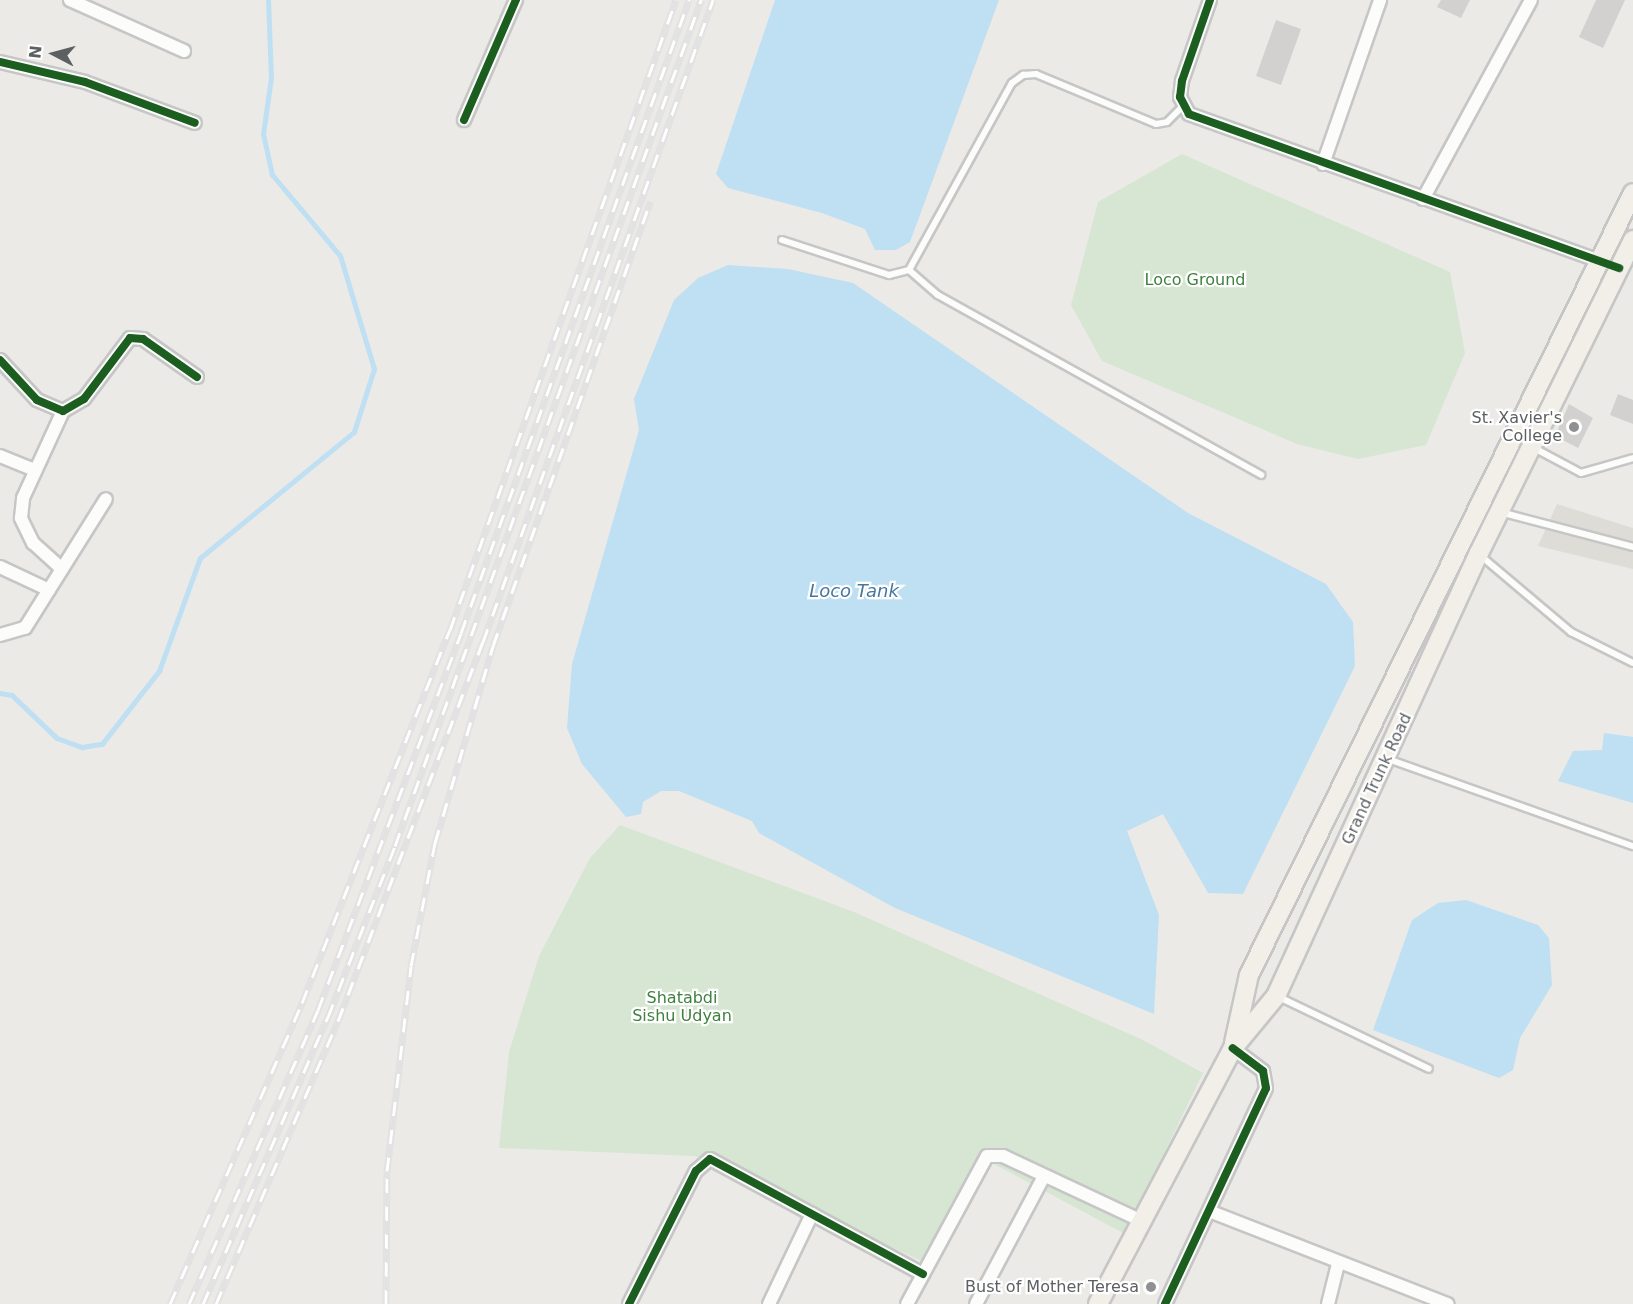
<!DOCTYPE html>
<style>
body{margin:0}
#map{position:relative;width:1633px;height:1304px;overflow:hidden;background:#ebeae7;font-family:"DejaVu Sans",sans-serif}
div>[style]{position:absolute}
.education>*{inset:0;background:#dedcd7}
.green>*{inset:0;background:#d6e6d3}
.water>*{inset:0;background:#bfdff2}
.stream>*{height:4.5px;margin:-2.25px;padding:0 2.25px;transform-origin:2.25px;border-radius:2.25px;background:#bfdff2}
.building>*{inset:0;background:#d2d1cf}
.roads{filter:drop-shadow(2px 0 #c6c6c6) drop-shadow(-2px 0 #c6c6c6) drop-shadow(0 2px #c6c6c6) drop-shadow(0 -2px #c6c6c6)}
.lane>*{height:6px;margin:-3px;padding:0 3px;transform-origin:3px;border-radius:3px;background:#fcfcfb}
.street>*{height:12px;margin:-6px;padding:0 6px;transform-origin:6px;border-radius:6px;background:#fcfcfb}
.primary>*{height:18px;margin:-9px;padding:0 9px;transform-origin:9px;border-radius:9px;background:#f2efe8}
.rail>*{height:7px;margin-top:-3.5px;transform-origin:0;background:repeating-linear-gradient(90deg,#fff 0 14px,#e2e2e2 0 28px);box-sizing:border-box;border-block:2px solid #e2e2e2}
.cycleway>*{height:8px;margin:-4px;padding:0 4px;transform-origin:4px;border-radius:4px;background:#1b5e20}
.dots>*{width:16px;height:16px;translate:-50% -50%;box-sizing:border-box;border:3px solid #fff;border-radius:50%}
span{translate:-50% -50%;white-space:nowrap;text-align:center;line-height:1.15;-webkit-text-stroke:4.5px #fff;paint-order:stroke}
.park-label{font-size:16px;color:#3f813e}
.poi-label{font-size:16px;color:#5c6063}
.right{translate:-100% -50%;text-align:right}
.street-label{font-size:16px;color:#5c6063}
.water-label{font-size:18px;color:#47779e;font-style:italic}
.north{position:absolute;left:24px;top:24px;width:60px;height:60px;-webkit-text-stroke:4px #fff;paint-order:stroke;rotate:276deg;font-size:16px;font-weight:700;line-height:24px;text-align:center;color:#5c6063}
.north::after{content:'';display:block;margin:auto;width:21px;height:27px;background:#5c6063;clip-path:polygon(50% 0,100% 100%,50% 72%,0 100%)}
</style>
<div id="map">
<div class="education">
<div style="clip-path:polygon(1557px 504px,1633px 528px,1633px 569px,1538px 546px)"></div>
</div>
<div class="green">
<div style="clip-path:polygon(1182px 154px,1450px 272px,1465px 353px,1426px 445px,1358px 459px,1297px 444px,1102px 361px,1071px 305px,1098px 202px)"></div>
<div style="clip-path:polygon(620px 825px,854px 912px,1143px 1040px,1203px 1073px,1125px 1234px,979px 1156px,926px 1263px,695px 1156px,499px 1148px,509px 1052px,539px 956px,590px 858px)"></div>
</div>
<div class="water">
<div style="clip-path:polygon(775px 0,999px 0,910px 242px,896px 250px,875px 250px,865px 229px,822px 213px,728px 188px,716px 174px)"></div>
<div style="clip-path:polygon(728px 265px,788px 269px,853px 283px,1188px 513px,1326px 584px,1353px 622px,1355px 666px,1243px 894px,1208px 893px,1163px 814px,1127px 831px,1159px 915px,1154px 1014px,895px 908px,759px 833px,752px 821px,679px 791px,661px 791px,643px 802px,641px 814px,626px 817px,582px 764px,567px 728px,572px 664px,639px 430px,634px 399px,674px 300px,698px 278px)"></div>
<div style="clip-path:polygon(1604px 733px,1633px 737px,1633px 803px,1558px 781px,1573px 751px,1602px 750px)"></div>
<div style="clip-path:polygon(1466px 900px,1538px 925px,1549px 938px,1552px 985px,1520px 1038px,1513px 1070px,1499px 1078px,1373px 1030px,1412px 920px,1438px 903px)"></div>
</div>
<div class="stream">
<div style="left:0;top:693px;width:12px;rotate:9deg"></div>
<div style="left:12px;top:695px;width:62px;rotate:43.7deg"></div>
<div style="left:57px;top:738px;width:27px;rotate:20deg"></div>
<div style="left:82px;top:747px;width:20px;rotate:-9deg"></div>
<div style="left:102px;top:744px;width:93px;rotate:-52deg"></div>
<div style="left:159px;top:671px;width:120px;rotate:-70.1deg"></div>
<div style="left:200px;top:558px;width:199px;rotate:-39.3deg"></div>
<div style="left:354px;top:432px;width:66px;rotate:-72.4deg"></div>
<div style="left:374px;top:369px;width:118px;rotate:-106.7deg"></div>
<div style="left:340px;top:256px;width:106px;rotate:-130deg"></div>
<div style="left:272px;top:175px;width:42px;rotate:-102.4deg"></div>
<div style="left:263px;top:134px;width:57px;rotate:-81.9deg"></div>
<div style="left:271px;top:78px;width:78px;rotate:-92.2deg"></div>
</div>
<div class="building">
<div style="clip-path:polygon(1441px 0,1470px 0,1461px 18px,1437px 7px)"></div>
<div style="clip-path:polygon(1596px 0,1625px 0,1603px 48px,1579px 37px)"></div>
<div style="clip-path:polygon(1276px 20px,1301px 29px,1281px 85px,1256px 76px)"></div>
<div style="clip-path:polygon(1618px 394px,1633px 400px,1633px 424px,1610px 415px)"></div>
<div style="clip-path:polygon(1569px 404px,1593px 418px,1578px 448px,1555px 436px)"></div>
</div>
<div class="roads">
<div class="lane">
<div style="left:782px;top:240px;width:113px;rotate:18.1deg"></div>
<div style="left:889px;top:275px;width:21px;rotate:-14deg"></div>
<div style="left:909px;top:270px;width:213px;rotate:-61.2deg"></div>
<div style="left:1012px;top:83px;width:14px;rotate:-36deg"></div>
<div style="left:1023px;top:75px;width:13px;rotate:-4deg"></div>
<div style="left:1036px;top:74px;width:130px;rotate:22.6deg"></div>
<div style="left:1156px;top:124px;width:11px;rotate:-10deg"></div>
<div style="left:1167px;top:122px;width:21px;rotate:-45deg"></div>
<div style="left:909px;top:270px;width:38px;rotate:41deg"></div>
<div style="left:938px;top:295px;width:370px;rotate:29.1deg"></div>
<div style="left:1534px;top:448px;width:53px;rotate:28deg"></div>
<div style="left:1581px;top:473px;width:54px;rotate:-16.1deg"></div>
<div style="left:1500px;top:512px;width:138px;rotate:14.7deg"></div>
<div style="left:1481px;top:556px;width:118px;rotate:40.2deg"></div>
<div style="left:1571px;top:632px;width:69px;rotate:26.6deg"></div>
<div style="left:1388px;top:759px;width:260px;rotate:19.6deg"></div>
<div style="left:1279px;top:997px;width:166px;rotate:25.6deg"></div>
</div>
<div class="street">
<div style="left:70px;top:0;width:125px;rotate:24.1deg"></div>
<div style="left:1210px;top:0;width:86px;rotate:109.1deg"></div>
<div style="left:1182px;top:81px;width:16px;rotate:97deg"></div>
<div style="left:1180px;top:97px;width:19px;rotate:62deg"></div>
<div style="left:1189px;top:114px;width:441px;rotate:19.7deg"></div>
<div style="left:0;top:62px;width:87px;rotate:13.2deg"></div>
<div style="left:85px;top:82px;width:117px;rotate:20.4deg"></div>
<div style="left:464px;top:120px;width:131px;rotate:-66.6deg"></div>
<div style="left:1323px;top:164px;width:174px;rotate:-70.8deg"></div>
<div style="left:1423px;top:199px;width:226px;rotate:-61.5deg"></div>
<div style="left:0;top:360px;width:54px;rotate:47.2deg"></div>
<div style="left:37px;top:400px;width:28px;rotate:23deg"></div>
<div style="left:63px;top:411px;width:24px;rotate:-30deg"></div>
<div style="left:84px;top:399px;width:76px;rotate:-53deg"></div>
<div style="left:130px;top:338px;width:13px;rotate:4deg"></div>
<div style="left:143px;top:339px;width:66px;rotate:35.1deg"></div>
<div style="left:0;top:456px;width:38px;rotate:22deg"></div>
<div style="left:0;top:567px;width:54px;rotate:25.1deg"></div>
<div style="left:62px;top:569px;width:39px;rotate:-138deg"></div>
<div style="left:33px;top:543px;width:28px;rotate:-116deg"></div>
<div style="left:21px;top:518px;width:20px;rotate:-84deg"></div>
<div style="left:23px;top:498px;width:96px;rotate:-65.3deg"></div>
<div style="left:0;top:635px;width:26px;rotate:-16deg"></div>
<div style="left:25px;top:628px;width:152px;rotate:-57.9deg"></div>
<div style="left:1209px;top:1211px;width:256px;rotate:21.3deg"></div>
<div style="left:629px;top:1304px;width:149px;rotate:-63.3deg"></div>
<div style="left:696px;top:1171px;width:18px;rotate:-41deg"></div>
<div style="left:710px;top:1159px;width:242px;rotate:28.4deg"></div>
<div style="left:769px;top:1304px;width:100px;rotate:-64.5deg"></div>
<div style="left:907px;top:1304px;width:168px;rotate:-61.6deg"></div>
<div style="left:987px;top:1156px;width:16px"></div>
<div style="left:1003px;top:1156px;width:156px;rotate:25.1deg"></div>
<div style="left:976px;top:1304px;width:145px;rotate:-62deg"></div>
<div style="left:1165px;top:1304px;width:238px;rotate:-64.9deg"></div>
<div style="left:1266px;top:1088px;width:17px;rotate:-100deg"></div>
<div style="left:1263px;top:1071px;width:38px;rotate:-143deg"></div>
<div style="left:1328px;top:1304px;width:41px;rotate:-76deg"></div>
</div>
<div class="primary">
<div style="left:1234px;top:1043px;width:70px;rotate:-77.6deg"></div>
<div style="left:1249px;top:975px;width:871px;rotate:-63.85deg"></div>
<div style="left:1098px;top:1304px;width:289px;rotate:-62.2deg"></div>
<div style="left:1233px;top:1048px;width:67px;rotate:-50.4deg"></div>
<div style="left:1276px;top:996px;width:487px;rotate:-65.4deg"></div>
<div style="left:1479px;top:553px;width:349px;rotate:-63.8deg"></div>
</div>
</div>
<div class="rail">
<div style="left:170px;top:1304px;width:329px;rotate:-66.3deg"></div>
<div style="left:302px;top:1003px;width:401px;rotate:-68.4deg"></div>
<div style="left:450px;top:630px;width:669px;rotate:-70.27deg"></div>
<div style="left:189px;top:1304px;width:321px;rotate:-66.3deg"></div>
<div style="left:318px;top:1010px;width:403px;rotate:-69.2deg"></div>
<div style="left:461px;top:633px;width:673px;rotate:-70.19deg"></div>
<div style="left:203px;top:1304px;width:313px;rotate:-66.5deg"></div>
<div style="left:328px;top:1017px;width:184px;rotate:-68.6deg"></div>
<div style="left:395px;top:846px;width:900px;rotate:-70.11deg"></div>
<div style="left:216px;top:1304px;width:308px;rotate:-66.7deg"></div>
<div style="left:338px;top:1021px;width:406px;rotate:-69.1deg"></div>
<div style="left:483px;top:642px;width:682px;rotate:-70.29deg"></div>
<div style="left:386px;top:1304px;width:133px;rotate:-89.6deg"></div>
<div style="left:387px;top:1171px;width:206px;rotate:-83.3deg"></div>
<div style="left:411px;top:966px;width:125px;rotate:-79deg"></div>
<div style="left:435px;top:843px;width:205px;rotate:-73.6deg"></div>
<div style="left:493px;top:646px;width:472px;rotate:-70.5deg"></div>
</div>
<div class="cycleway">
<div style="left:1210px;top:0;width:86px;rotate:109.1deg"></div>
<div style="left:1182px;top:81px;width:16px;rotate:97deg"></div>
<div style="left:1180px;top:97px;width:19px;rotate:62deg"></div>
<div style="left:1189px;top:114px;width:457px;rotate:19.7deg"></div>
<div style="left:0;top:62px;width:87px;rotate:13.2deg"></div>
<div style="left:85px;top:82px;width:117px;rotate:20.4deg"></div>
<div style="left:464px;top:120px;width:131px;rotate:-66.6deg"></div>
<div style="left:0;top:360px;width:54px;rotate:47.2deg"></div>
<div style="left:37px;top:400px;width:28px;rotate:23deg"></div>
<div style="left:63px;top:411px;width:24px;rotate:-30deg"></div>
<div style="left:84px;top:399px;width:76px;rotate:-53deg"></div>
<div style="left:130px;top:338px;width:13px;rotate:4deg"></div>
<div style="left:143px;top:339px;width:66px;rotate:35.1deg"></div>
<div style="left:629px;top:1304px;width:149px;rotate:-63.3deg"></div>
<div style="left:696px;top:1171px;width:18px;rotate:-41deg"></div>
<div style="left:710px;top:1159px;width:242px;rotate:28.4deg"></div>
<div style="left:1165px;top:1304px;width:238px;rotate:-64.9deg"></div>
<div style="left:1266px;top:1088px;width:17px;rotate:-100deg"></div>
<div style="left:1263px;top:1071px;width:38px;rotate:-143deg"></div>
</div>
<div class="dots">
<div style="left:1574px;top:427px;background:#8e9091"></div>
<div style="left:1151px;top:1287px;background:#8e9091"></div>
</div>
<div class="park-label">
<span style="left:1195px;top:280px">Loco Ground</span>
<span style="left:682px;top:1007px">Shatabdi<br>Sishu Udyan</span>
</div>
<div class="poi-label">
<span class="right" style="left:1562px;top:427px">St. Xavier's<br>College</span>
<span class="right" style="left:1139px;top:1287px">Bust of Mother Teresa</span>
</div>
<div class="street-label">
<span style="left:1377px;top:779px;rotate:-65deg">Grand Trunk Road</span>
</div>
<div class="water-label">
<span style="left:854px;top:591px">Loco Tank</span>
</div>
<div class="north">N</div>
</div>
